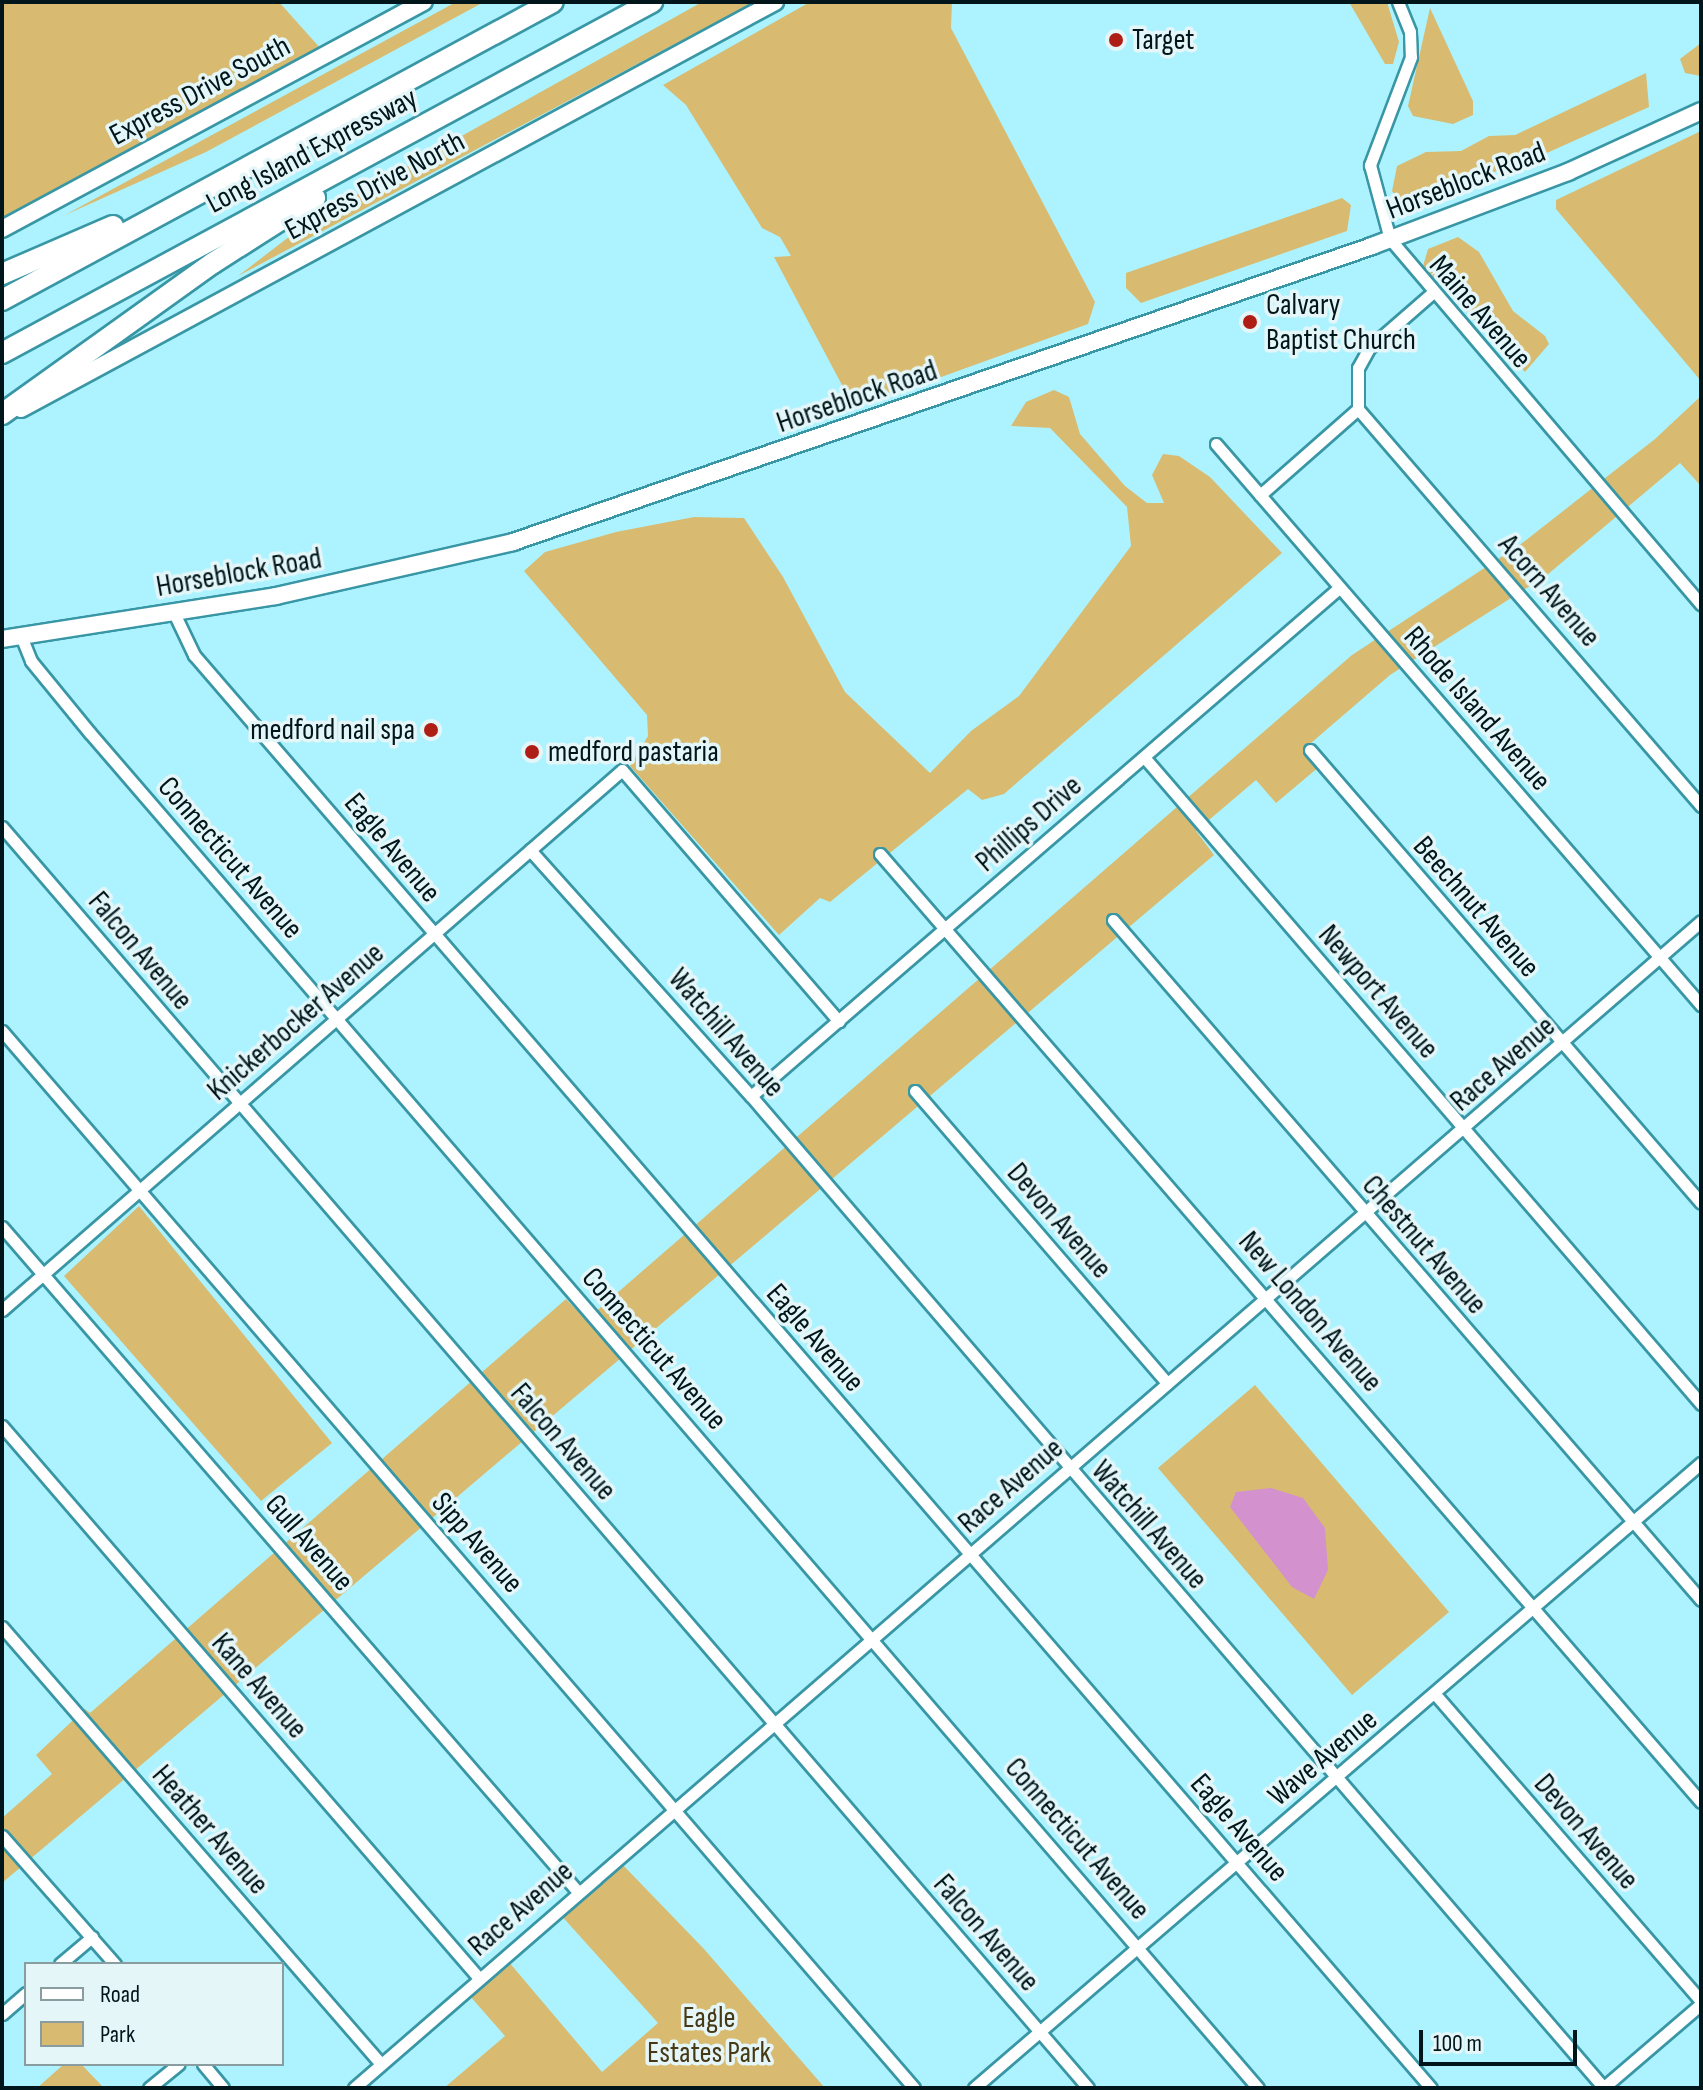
<!DOCTYPE html>
<style>
body{margin:0}
#map{position:relative;width:1703px;height:2090px;overflow:hidden;background:#adf3ff;font-family:"Sofia Sans Condensed",sans-serif}
div>[style]{position:absolute}
.green>*{inset:0;background:#d8bb70}
.water>*{inset:0;background:#d392ce}
.roads{filter:drop-shadow(2px 0 #3996a5) drop-shadow(-2px 0 #3996a5) drop-shadow(0 2px #3996a5) drop-shadow(0 -2px #3996a5)}
.street>*{height:11px;margin:-5.5px;padding:0 5.5px;transform-origin:5.5px;border-radius:5.5px;background:#fff}
.secondary>*{height:16px;margin:-8px;padding:0 8px;transform-origin:8px;border-radius:8px;background:#fff}
.primary>*{height:16px;margin:-8px;padding:0 8px;transform-origin:8px;border-radius:8px;background:#fff}
.highway>*{height:20px;margin:-10px;padding:0 10px;transform-origin:10px;border-radius:10px;background:#fff}
.dots>*{width:22px;height:22px;translate:-50% -50%;box-sizing:border-box;border:4px solid #e5f6f9;border-radius:50%}
span{translate:-50% -50%;white-space:nowrap;text-align:center;line-height:1.15;-webkit-text-stroke:7px #e5f6f9;paint-order:stroke}
.poi-label{font-size:30px;color:#00161a}
.left{translate:0 -50%;text-align:left}
.right{translate:-100% -50%;text-align:right}
.street-label{font-size:30px;color:#00161a}
.park-label{font-size:30px;color:#463914}
.frame{position:absolute;inset:0;border:4px solid #00161a;pointer-events:none}
.legend{position:absolute;left:24px;top:1962px;width:260px;height:104px;box-sizing:border-box;background:#e5f6f9;border:2px solid #899ca0;margin:0;padding:10px 14px;list-style:none;font-size:24px;color:#00161a}
.legend li{display:flex;align-items:center;gap:16px;height:40px}
.legend b{width:40px;border:2px solid #899ca0}
.scale{position:absolute;left:1419px;top:2030px;width:158px;height:36px;box-sizing:border-box;border:4px solid #00161a;border-top:0;padding-left:10px;font-size:24px;line-height:28px;white-space:nowrap;color:#00161a;-webkit-text-stroke:6px #e5f6f9;paint-order:stroke}
</style>
<div id="map">
<div class="green">
<div style="clip-path:polygon(2px 2px,279px 2px,321px 49px,2px 228px)"></div>
<div style="clip-path:polygon(456px 2px,484px 2px,206px 152px,65px 215px)"></div>
<div style="clip-path:polygon(702px 2px,754px 2px,238px 276px,311px 220px)"></div>
<div style="clip-path:polygon(810px 2px,952px 2px,951px 28px,1095px 302px,1088px 324px,861px 406px,852px 404px,774px 257px,791px 256px,780px 237px,762px 228px,686px 105px,663px 85px)"></div>
<div style="clip-path:polygon(1349px 2px,1387px 2px,1399px 42px,1393px 64px,1385px 64px)"></div>
<div style="clip-path:polygon(1430px 8px,1473px 101px,1473px 115px,1453px 124px,1413px 116px,1408px 106px)"></div>
<div style="clip-path:polygon(1701px 43px,1701px 76px,1685px 73px,1680px 59px)"></div>
<div style="clip-path:polygon(1646px 73px,1649px 107px,1538px 157px,1401px 204px,1392px 191px,1397px 166px,1426px 152px,1461px 151px,1489px 136px,1515px 135px)"></div>
<div style="clip-path:polygon(1701px 131px,1701px 381px,1556px 209px,1556px 200px)"></div>
<div style="clip-path:polygon(1342px 198px,1351px 205px,1347px 231px,1141px 303px,1126px 288px,1126px 273px)"></div>
<div style="clip-path:polygon(1458px 237px,1479px 252px,1513px 311px,1545px 336px,1549px 344px,1525px 372px,1423px 266px,1428px 249px)"></div>
<div style="clip-path:polygon(1054px 390px,1069px 397px,1080px 434px,1125px 486px,1147px 503px,1164px 503px,1152px 475px,1163px 454px,1179px 456px,1210px 477px,1282px 553px,1004px 794px,982px 800px,968px 789px,830px 902px,820px 898px,779px 935px,630px 766px,648px 736px,647px 715px,524px 571px,545px 552px,616px 532px,694px 517px,744px 518px,783px 577px,845px 692px,930px 773px,971px 731px,1019px 696px,1131px 546px,1127px 507px,1050px 428px,1011px 426px,1026px 402px)"></div>
<div style="clip-path:polygon(1701px 396px,1701px 486px,1680px 463px,1547px 575px,1390px 675px,1311px 743px,1326px 761px,1276px 803px,1256px 780px,1196px 831px,1214px 855px,2px 1883px,2px 1818px,52px 1774px,36px 1755px,85px 1709px,90px 1713px,566px 1299px,586px 1320px,1352px 655px,1521px 544px,1655px 439px)"></div>
<div style="clip-path:polygon(139px 1206px,332px 1443px,261px 1501px,64px 1276px)"></div>
<div style="clip-path:polygon(1255px 1385px,1449px 1612px,1352px 1695px,1158px 1468px)"></div>
<div style="clip-path:polygon(620px 1862px,704px 1949px,825px 2088px,444px 2088px,505px 2036px,469px 1995px,508px 1961px,602px 2072px,658px 2023px,559px 1913px)"></div>
<div style="clip-path:polygon(64px 2064px,81px 2064px,104px 2088px,37px 2088px)"></div>
</div>
<div class="water">
<div style="clip-path:polygon(1271px 1488px,1303px 1498px,1325px 1528px,1328px 1570px,1314px 1599px,1292px 1587px,1230px 1507px,1236px 1492px)"></div>
</div>
<div class="roads">
<div class="street">
<div style="left:1398px;top:2px;width:32px;rotate:68deg"></div>
<div style="left:1410px;top:32px;width:25px;rotate:88deg"></div>
<div style="left:1411px;top:57px;width:116px;rotate:110.8deg"></div>
<div style="left:1370px;top:165px;width:77px;rotate:74.9deg"></div>
<div style="left:1390px;top:239px;width:480px;rotate:49.6deg"></div>
<div style="left:1358px;top:409px;width:525px;rotate:49.17deg"></div>
<div style="left:1216px;top:444px;width:742px;rotate:49.16deg"></div>
<div style="left:1260px;top:495px;width:130px;rotate:-41.3deg"></div>
<div style="left:1358px;top:409px;width:41px;rotate:-90deg"></div>
<div style="left:1358px;top:368px;width:23px;rotate:-61deg"></div>
<div style="left:1369px;top:348px;width:84px;rotate:-41.1deg"></div>
<div style="left:174px;top:613px;width:47px;rotate:64.5deg"></div>
<div style="left:194px;top:655px;width:1893px;rotate:49.2deg"></div>
<div style="left:21px;top:636px;width:27px;rotate:68deg"></div>
<div style="left:31px;top:661px;width:93px;rotate:50.7deg"></div>
<div style="left:90px;top:733px;width:1789px;rotate:49.24deg"></div>
<div style="left:1310px;top:750px;width:598px;rotate:49.2deg"></div>
<div style="left:1144px;top:757px;width:854px;rotate:49.27deg"></div>
<div style="left:2px;top:827px;width:1664px;rotate:49.26deg"></div>
<div style="left:530px;top:850px;width:331px;rotate:48.1deg"></div>
<div style="left:751px;top:1096px;width:1308px;rotate:49.31deg"></div>
<div style="left:880px;top:854px;width:1254px;rotate:49.11deg"></div>
<div style="left:1113px;top:920px;width:899px;rotate:49.15deg"></div>
<div style="left:2px;top:1031px;width:1396px;rotate:49.21deg"></div>
<div style="left:915px;top:1091px;width:386px;rotate:49.2deg"></div>
<div style="left:751px;top:1096px;width:777px;rotate:-40.83deg"></div>
<div style="left:2px;top:1227px;width:880px;rotate:49.1deg"></div>
<div style="left:2px;top:1310px;width:822px;rotate:-41.05deg"></div>
<div style="left:622px;top:770px;width:332px;rotate:49.2deg"></div>
<div style="left:2px;top:1426px;width:728px;rotate:49.18deg"></div>
<div style="left:2px;top:1627px;width:578px;rotate:49.07deg"></div>
<div style="left:1435px;top:1694px;width:406px;rotate:49.1deg"></div>
<div style="left:2px;top:1836px;width:171px;rotate:48.6deg"></div>
<div style="left:60px;top:1964px;width:42px;rotate:-40.2deg"></div>
<div style="left:2px;top:2014px;width:32px;rotate:-41deg"></div>
<div style="left:203px;top:2064px;width:31px;rotate:50deg"></div>
<div style="left:149px;top:2088px;width:38px;rotate:-39deg"></div>
<div style="left:354px;top:2088px;width:1782px;rotate:-40.9deg"></div>
<div style="left:974px;top:2088px;width:959px;rotate:-40.69deg"></div>
<div style="left:1603px;top:2088px;width:129px;rotate:-40.6deg"></div>
</div>
<div class="secondary">
<div style="left:2px;top:229px;width:479px;rotate:-28.3deg"></div>
<div style="left:21px;top:409px;width:857px;rotate:-28.36deg"></div>
</div>
<div class="primary">
<div style="left:2px;top:639px;width:277px;rotate:-8.9deg"></div>
<div style="left:276px;top:596px;width:243px;rotate:-12.8deg"></div>
<div style="left:513px;top:542px;width:909px;rotate:-19.01deg"></div>
<div style="left:1372px;top:246px;width:210px;rotate:-20.7deg"></div>
<div style="left:1568px;top:172px;width:146px;rotate:-24.6deg"></div>
</div>
<div class="highway">
<div style="left:2px;top:274px;width:121px;rotate:-23.4deg"></div>
<div style="left:2px;top:300px;width:626px;rotate:-28.41deg"></div>
<div style="left:2px;top:353px;width:739px;rotate:-28.37deg"></div>
<div style="left:2px;top:414px;width:259px;rotate:-35.6deg"></div>
<div style="left:213px;top:263px;width:121px;rotate:-32.5deg"></div>
</div>
</div>
<div class="dots">
<div style="left:1116px;top:40px;background:#ae1e15"></div>
<div style="left:1250px;top:322px;background:#ae1e15"></div>
<div style="left:431px;top:730px;background:#ae1e15"></div>
<div style="left:532px;top:752px;background:#ae1e15"></div>
</div>
<div class="poi-label">
<span class="left" style="left:1132px;top:40px">Target</span>
<span class="left" style="left:1266px;top:322px">Calvary<br>Baptist Church</span>
<span class="right" style="left:415px;top:730px">medford nail spa</span>
<span class="left" style="left:548px;top:752px">medford pastaria</span>
</div>
<div class="street-label">
<span style="left:200px;top:91px;rotate:-28deg">Express Drive South</span>
<span style="left:312px;top:151px;rotate:-28deg">Long Island Expressway</span>
<span style="left:1466px;top:181px;rotate:-21deg">Horseblock Road</span>
<span style="left:375px;top:186px;rotate:-28deg">Express Drive North</span>
<span style="left:1480px;top:312px;rotate:49deg">Maine Avenue</span>
<span style="left:857px;top:397px;rotate:-19deg">Horseblock Road</span>
<span style="left:239px;top:573px;rotate:-10deg">Horseblock Road</span>
<span style="left:1549px;top:591px;rotate:49deg">Acorn Avenue</span>
<span style="left:1477px;top:709px;rotate:49deg">Rhode Island Avenue</span>
<span style="left:1029px;top:824px;rotate:-41deg">Phillips Drive</span>
<span style="left:392px;top:848px;rotate:50deg">Eagle Avenue</span>
<span style="left:230px;top:858px;rotate:49deg">Connecticut Avenue</span>
<span style="left:1476px;top:907px;rotate:49deg">Beechnut Avenue</span>
<span style="left:140px;top:951px;rotate:50deg">Falcon Avenue</span>
<span style="left:1378px;top:992px;rotate:49deg">Newport Avenue</span>
<span style="left:296px;top:1022px;rotate:-41deg">Knickerbocker Avenue</span>
<span style="left:726px;top:1033px;rotate:49deg">Watchill Avenue</span>
<span style="left:1503px;top:1064px;rotate:-41deg">Race Avenue</span>
<span style="left:1059px;top:1221px;rotate:49deg">Devon Avenue</span>
<span style="left:1424px;top:1245px;rotate:49deg">Chestnut Avenue</span>
<span style="left:1310px;top:1312px;rotate:49deg">New London Avenue</span>
<span style="left:815px;top:1338px;rotate:49deg">Eagle Avenue</span>
<span style="left:654px;top:1349px;rotate:49deg">Connecticut Avenue</span>
<span style="left:563px;top:1442px;rotate:49deg">Falcon Avenue</span>
<span style="left:1011px;top:1486px;rotate:-41deg">Race Avenue</span>
<span style="left:1149px;top:1525px;rotate:49deg">Watchill Avenue</span>
<span style="left:309px;top:1543px;rotate:49deg">Gull Avenue</span>
<span style="left:477px;top:1543px;rotate:49deg">Sipp Avenue</span>
<span style="left:259px;top:1686px;rotate:49deg">Kane Avenue</span>
<span style="left:1323px;top:1758px;rotate:-40deg">Wave Avenue</span>
<span style="left:1239px;top:1828px;rotate:49deg">Eagle Avenue</span>
<span style="left:210px;top:1830px;rotate:49deg">Heather Avenue</span>
<span style="left:1586px;top:1832px;rotate:49deg">Devon Avenue</span>
<span style="left:1077px;top:1839px;rotate:49deg">Connecticut Avenue</span>
<span style="left:521px;top:1909px;rotate:-41deg">Race Avenue</span>
<span style="left:986px;top:1933px;rotate:49deg">Falcon Avenue</span>
</div>
<div class="park-label">
<span style="left:709px;top:2035px">Eagle<br>Estates Park</span>
</div>
<div class="frame"></div>
<ul class="legend">
<li><b style="height:10px;background:#fff"></b>Road</li>
<li><b style="height:22px;background:#d8bb70"></b>Park</li>
</ul>
<div class="scale">100 m</div>
</div>
